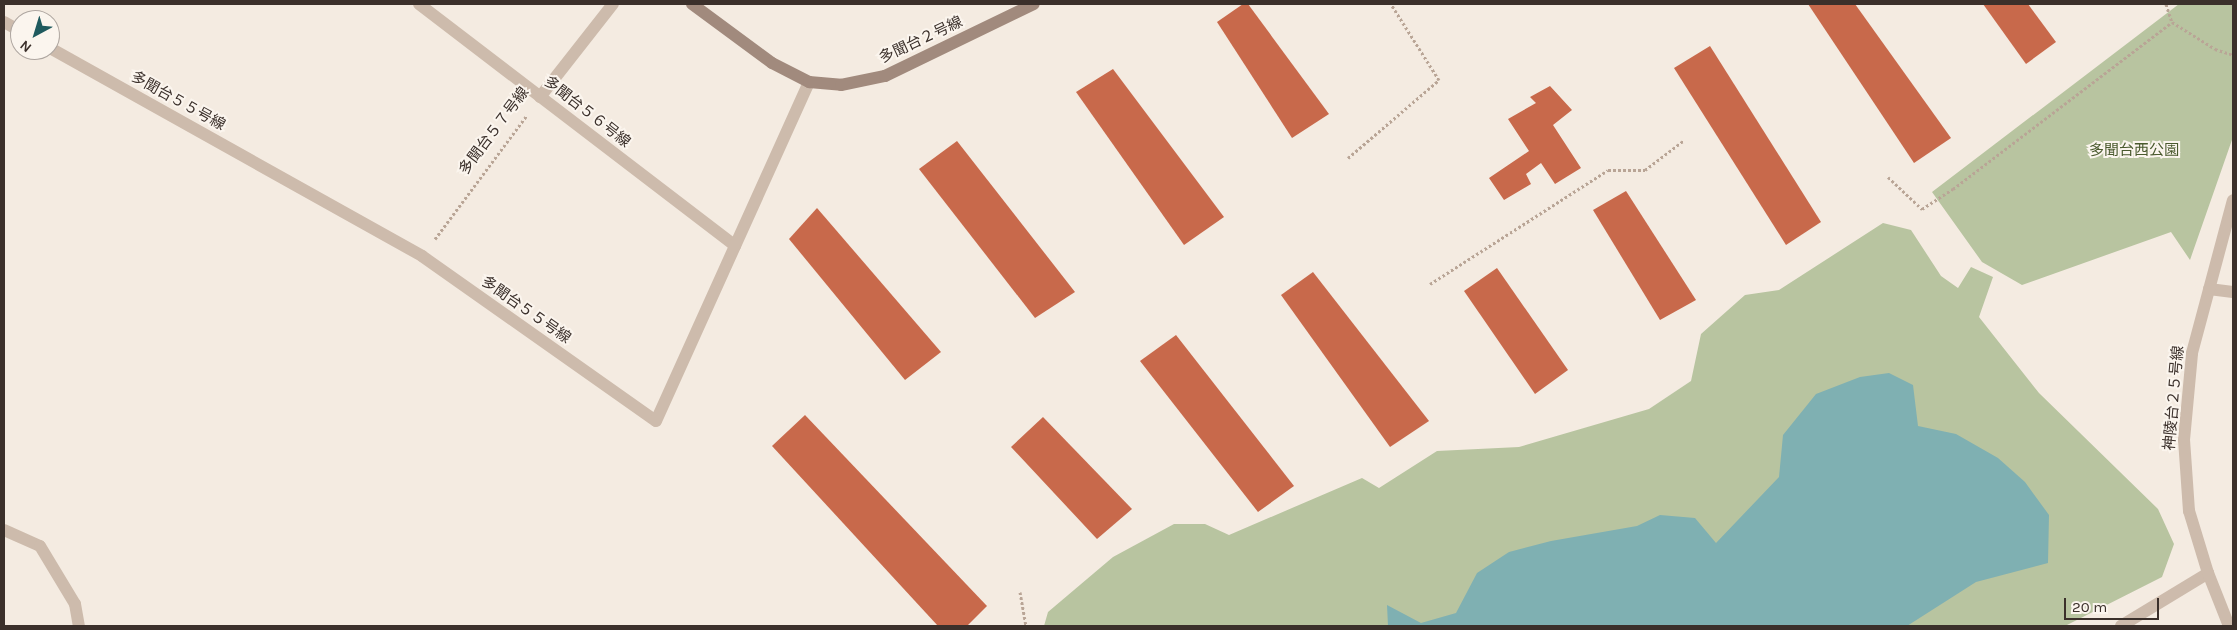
<!DOCTYPE html>
<meta charset="utf-8">
<style>
body{margin:0}
#map{position:relative;width:2237px;height:630px;overflow:hidden;background:#f4ebe1;font-family:Karla,"Noto Sans JP",sans-serif}
div>[style]{position:absolute}
.green>*{inset:0;background:#b8c4a0}
.water>*{inset:0;background:#7fb0b2}
.building>*{inset:0;background:#c8694b}
.path>*{height:3px;margin-top:-1.5px;transform-origin:0;background:repeating-linear-gradient(90deg,#b9a596 0 2.5px,transparent 0 5px)}
.street>*{height:12px;margin:-6px;padding:0 6px;transform-origin:6px;border-radius:6px;background:#cdbbac}
.secondary>*{height:12px;margin:-6px;padding:0 6px;transform-origin:6px;border-radius:6px;background:#a18a7d}
span{translate:-50% -50%;white-space:nowrap;text-align:center;line-height:1.15;-webkit-text-stroke:4px #fbf5ee;paint-order:stroke}
.street-label{font-size:15px;color:#3b302b}
.park-label{font-size:15px;color:#4a5a2e}
.frame{position:absolute;inset:0;border:5px solid #3b302b;pointer-events:none}
.north{position:absolute;left:10px;top:10px;width:50px;height:50px;box-sizing:border-box;background:#fbf5ee;border:1px solid #aea6a0;border-radius:50%;rotate:219deg;font-size:14px;font-weight:700;line-height:20px;text-align:center;color:#3b302b}
.north::after{content:'';display:block;margin:auto;width:18px;height:22px;background:#1f5a5e;clip-path:polygon(50% 0,100% 100%,50% 72%,0 100%)}
.scale{position:absolute;left:2064px;top:598px;width:95px;height:22px;box-sizing:border-box;border:2px solid #3b302b;border-top:0;padding-left:6px;font-size:15px;line-height:18px;white-space:nowrap;color:#3b302b;-webkit-text-stroke:4px #fbf5ee;paint-order:stroke}
</style>
<div id="map">
<div class="green">
<div style="clip-path:polygon(2179px 4px,2233px 4px,2233px 137px,2190px 260px,2171px 232px,2022px 285px,1982px 262px,1932px 192px)"></div>
<div style="clip-path:polygon(1883px 223px,1911px 230px,1941px 276px,1958px 288px,1971px 267px,1993px 277px,1979px 317px,2039px 393px,2158px 509px,2174px 544px,2162px 577px,2065px 626px,1044px 626px,1048px 612px,1113px 557px,1174px 524px,1205px 524px,1229px 535px,1362px 478px,1379px 488px,1437px 451px,1519px 447px,1649px 409px,1691px 381px,1701px 334px,1745px 295px,1779px 290px)"></div>
</div>
<div class="water">
<div style="clip-path:polygon(1889px 373px,1913px 385px,1918px 426px,1956px 434px,1998px 458px,2025px 482px,2049px 515px,2048px 563px,1976px 582px,1907px 626px,1388px 626px,1387px 605px,1421px 623px,1456px 613px,1477px 573px,1509px 552px,1551px 541px,1637px 526px,1660px 515px,1695px 518px,1716px 543px,1779px 477px,1783px 435px,1816px 394px,1860px 377px)"></div>
</div>
<div class="building">
<div style="clip-path:polygon(1243px 4px,1248px 4px,1329px 114px,1292px 138px,1217px 22px)"></div>
<div style="clip-path:polygon(1808px 4px,1855px 4px,1951px 138px,1914px 163px)"></div>
<div style="clip-path:polygon(1983px 4px,2028px 4px,2056px 42px,2026px 64px)"></div>
<div style="clip-path:polygon(1710px 46px,1821px 222px,1786px 245px,1674px 68px)"></div>
<div style="clip-path:polygon(1113px 69px,1224px 217px,1184px 245px,1076px 92px)"></div>
<div style="clip-path:polygon(1550px 86px,1572px 110px,1553px 125px,1581px 168px,1555px 184px,1541px 163px,1526px 174px,1531px 184px,1504px 200px,1489px 178px,1529px 151px,1508px 119px,1536px 103px,1530px 97px)"></div>
<div style="clip-path:polygon(957px 141px,1075px 292px,1035px 318px,919px 169px)"></div>
<div style="clip-path:polygon(1626px 191px,1696px 300px,1660px 320px,1593px 210px)"></div>
<div style="clip-path:polygon(817px 208px,941px 352px,905px 380px,789px 239px)"></div>
<div style="clip-path:polygon(1497px 268px,1568px 370px,1535px 394px,1464px 291px)"></div>
<div style="clip-path:polygon(1313px 272px,1429px 421px,1390px 447px,1281px 295px)"></div>
<div style="clip-path:polygon(1176px 335px,1294px 486px,1258px 512px,1140px 361px)"></div>
<div style="clip-path:polygon(805px 415px,987px 606px,967px 626px,938px 626px,772px 446px)"></div>
<div style="clip-path:polygon(1043px 417px,1132px 509px,1097px 539px,1011px 447px)"></div>
</div>
<div class="path">
<div style="left:2166px;top:4px;width:19px;rotate:72deg"></div>
<div style="left:2172px;top:22px;width:51px;rotate:32.1deg"></div>
<div style="left:2215px;top:49px;width:19px;rotate:18deg"></div>
<div style="left:1348px;top:158px;width:120px;rotate:-40.6deg"></div>
<div style="left:1439px;top:80px;width:90px;rotate:-122.3deg"></div>
<div style="left:1888px;top:177px;width:47px;rotate:43.3deg"></div>
<div style="left:1922px;top:209px;width:37px;rotate:-33deg"></div>
<div style="left:1953px;top:189px;width:275px;rotate:-37.3deg"></div>
<div style="left:435px;top:239px;width:154px;rotate:-53.4deg"></div>
<div style="left:1430px;top:284px;width:211px;rotate:-32.6deg"></div>
<div style="left:1608px;top:170px;width:37px"></div>
<div style="left:1645px;top:170px;width:48px;rotate:-37.3deg"></div>
<div style="left:1020px;top:592px;width:35px;rotate:80deg"></div>
</div>
<div class="street">
<div style="left:419px;top:4px;width:398px;rotate:37.4deg"></div>
<div style="left:4px;top:22px;width:18px;rotate:29deg"></div>
<div style="left:50px;top:48px;width:426px;rotate:29.2deg"></div>
<div style="left:422px;top:256px;width:286px;rotate:35.2deg"></div>
<div style="left:656px;top:421px;width:372px;rotate:-65.7deg"></div>
<div style="left:540px;top:97px;width:118px;rotate:-51.9deg"></div>
<div style="left:2209px;top:289px;width:24px;rotate:7deg"></div>
<div style="left:4px;top:530px;width:39px;rotate:24deg"></div>
<div style="left:40px;top:546px;width:68px;rotate:58.9deg"></div>
<div style="left:75px;top:604px;width:22px;rotate:80deg"></div>
<div style="left:2121px;top:626px;width:102px;rotate:-31.3deg"></div>
<div style="left:2229px;top:626px;width:57px;rotate:-111.6deg"></div>
<div style="left:2208px;top:573px;width:65px;rotate:-107deg"></div>
<div style="left:2189px;top:511px;width:71px;rotate:-94deg"></div>
<div style="left:2184px;top:440px;width:87px;rotate:-84.7deg"></div>
<div style="left:2192px;top:353px;width:158px;rotate:-75deg"></div>
</div>
<div class="secondary">
<div style="left:692px;top:4px;width:99px;rotate:36.4deg"></div>
<div style="left:772px;top:63px;width:42px;rotate:27.2deg"></div>
<div style="left:809px;top:82px;width:32px;rotate:5deg"></div>
<div style="left:841px;top:85px;width:45px;rotate:-11.6deg"></div>
<div style="left:885px;top:76px;width:165px;rotate:-25.8deg"></div>
</div>
<div class="street-label">
<span style="left:921px;top:40px;rotate:-25deg">多聞台２号線</span>
<span style="left:178px;top:101px;rotate:29deg">多聞台５５号線</span>
<span style="left:587px;top:112px;rotate:38deg">多聞台５６号線</span>
<span style="left:494px;top:131px;rotate:-53deg">多聞台５７号線</span>
<span style="left:526px;top:310px;rotate:35deg">多聞台５５号線</span>
<span style="left:2174px;top:398px;rotate:-85deg">神陵台２５号線</span>
</div>
<div class="park-label">
<span style="left:2134px;top:151px">多聞台西公園</span>
</div>
<div class="frame"></div>
<div class="north">N</div>
<div class="scale">20 m</div>
</div>
